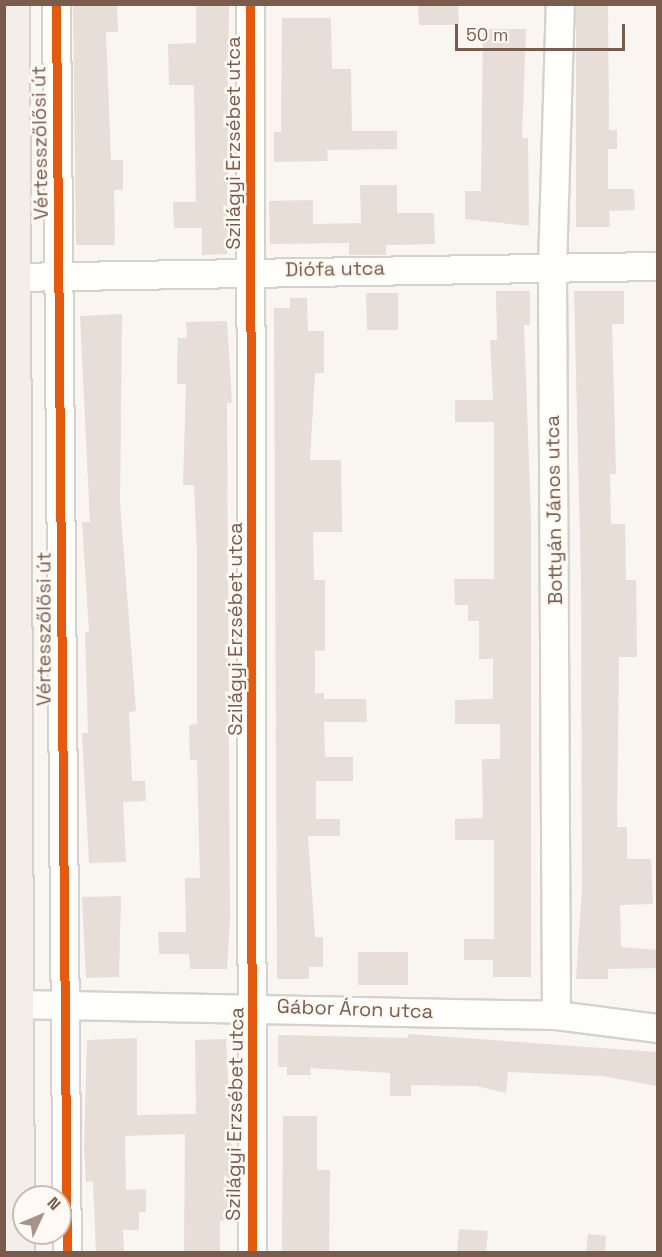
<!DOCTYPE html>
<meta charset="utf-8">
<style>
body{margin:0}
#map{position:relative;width:662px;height:1257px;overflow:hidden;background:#f9f5f0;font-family:"Space Grotesk",sans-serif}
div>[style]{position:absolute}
.building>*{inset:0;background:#e6ded7}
.roads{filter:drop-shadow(2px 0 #d7d1cb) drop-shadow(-2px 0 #d7d1cb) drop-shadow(0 2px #d7d1cb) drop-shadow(0 -2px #d7d1cb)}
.minor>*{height:27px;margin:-13.5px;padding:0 13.5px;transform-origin:13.5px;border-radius:13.5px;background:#fefefd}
.primary>*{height:33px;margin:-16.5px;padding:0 16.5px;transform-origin:16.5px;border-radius:16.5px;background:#f3eee8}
.cycleway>*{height:9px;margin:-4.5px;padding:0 4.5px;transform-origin:4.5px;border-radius:4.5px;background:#e8590c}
span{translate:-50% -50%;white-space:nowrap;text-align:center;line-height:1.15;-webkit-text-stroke:5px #fffaf3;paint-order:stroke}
.street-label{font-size:20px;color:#7a5c4d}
.frame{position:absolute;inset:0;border:6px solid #7a5c4d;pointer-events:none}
.north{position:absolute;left:12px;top:1185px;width:60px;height:60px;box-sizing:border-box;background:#fffaf3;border:2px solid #cabbb1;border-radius:50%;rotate:46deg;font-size:16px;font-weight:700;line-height:24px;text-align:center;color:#7a5c4d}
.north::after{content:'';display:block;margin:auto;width:21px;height:27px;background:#a69286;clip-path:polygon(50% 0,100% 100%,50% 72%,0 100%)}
.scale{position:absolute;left:455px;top:24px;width:170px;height:27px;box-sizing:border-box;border:3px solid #7a5c4d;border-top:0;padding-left:8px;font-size:18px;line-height:21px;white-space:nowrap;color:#7a5c4d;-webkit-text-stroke:4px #fffaf3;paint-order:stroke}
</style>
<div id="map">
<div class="building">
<div style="clip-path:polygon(73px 4px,117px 4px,118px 32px,106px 32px,111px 160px,123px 160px,123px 190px,114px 190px,115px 245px,76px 245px)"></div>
<div style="clip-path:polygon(196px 4px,229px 4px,227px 254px,202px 255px,202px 228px,174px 228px,173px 202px,196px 202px,194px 85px,169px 85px,168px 44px,196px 43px)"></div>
<div style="clip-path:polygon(418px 4px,458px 4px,459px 25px,419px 25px)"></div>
<div style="clip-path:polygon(576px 6px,608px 6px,609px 130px,617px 130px,617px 149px,608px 149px,608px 189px,634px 189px,635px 210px,609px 211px,610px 227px,576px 227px)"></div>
<div style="clip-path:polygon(282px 18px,331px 18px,332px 69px,351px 69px,352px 131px,397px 131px,397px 149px,327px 150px,328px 161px,274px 162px,274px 132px,281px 132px)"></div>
<div style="clip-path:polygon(483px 29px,526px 29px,522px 138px,528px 138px,529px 226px,465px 219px,465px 191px,481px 191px)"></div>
<div style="clip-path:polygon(360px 185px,397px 185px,397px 213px,434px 213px,435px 244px,386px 245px,386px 255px,349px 255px,349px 243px,270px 244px,269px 201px,313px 200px,313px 224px,361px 223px)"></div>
<div style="clip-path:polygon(496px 291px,530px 291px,530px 325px,524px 325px,531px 519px,531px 977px,493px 977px,493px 960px,464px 960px,464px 939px,494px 939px,494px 840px,455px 840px,455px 819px,483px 818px,482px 759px,500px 759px,500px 724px,455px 724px,455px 700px,493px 699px,493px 659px,479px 659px,479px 621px,468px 621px,468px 605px,455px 605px,454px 579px,494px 579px,494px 422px,455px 422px,455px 400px,493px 400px,490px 340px,497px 340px)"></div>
<div style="clip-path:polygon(574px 291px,624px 291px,624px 324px,612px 324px,616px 474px,610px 474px,611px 524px,625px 524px,626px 580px,636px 580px,637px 657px,619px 657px,617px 827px,627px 827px,627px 859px,651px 859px,653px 904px,620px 905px,621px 947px,657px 950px,657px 968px,608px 969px,608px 979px,576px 979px,582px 887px,581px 581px)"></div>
<div style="clip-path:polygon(366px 293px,398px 293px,398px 330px,367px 330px)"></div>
<div style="clip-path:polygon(290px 298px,307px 298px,308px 331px,324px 331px,324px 373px,315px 373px,310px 460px,341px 460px,342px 532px,313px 532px,314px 580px,325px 580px,325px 651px,315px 651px,315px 693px,324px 693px,324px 699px,366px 699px,367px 722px,324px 722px,325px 757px,353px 757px,353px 781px,316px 781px,316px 819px,340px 819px,340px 836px,308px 836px,315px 937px,323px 937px,323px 967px,309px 967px,309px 979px,277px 979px,274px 308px,290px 308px)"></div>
<div style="clip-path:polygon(122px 314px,120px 503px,136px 711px,129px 712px,132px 781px,145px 781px,146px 801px,123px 802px,126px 862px,89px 863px,82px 733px,88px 733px,85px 632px,89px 632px,82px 522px,90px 522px,80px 316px)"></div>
<div style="clip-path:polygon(227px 321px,232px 403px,227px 403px,230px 919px,227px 969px,190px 969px,189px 954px,159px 954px,158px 932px,186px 932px,185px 878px,200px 878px,197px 760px,190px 760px,189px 725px,197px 724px,197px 553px,194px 485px,183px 485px,186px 384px,177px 384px,177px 366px,178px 338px,187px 338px,186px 322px)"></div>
<div style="clip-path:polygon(121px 896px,119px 977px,86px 978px,82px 897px)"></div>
<div style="clip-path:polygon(358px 952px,408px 952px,408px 985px,358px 985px)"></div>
<div style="clip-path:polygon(408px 1034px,657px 1052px,657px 1086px,602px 1076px,508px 1072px,506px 1093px,476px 1086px,411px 1085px,411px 1096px,390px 1096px,390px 1073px,310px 1068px,311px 1075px,287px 1075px,287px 1067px,278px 1067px,278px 1035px,408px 1038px)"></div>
<div style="clip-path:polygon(137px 1038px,137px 1115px,196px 1114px,195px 1040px,226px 1039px,233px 1173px,230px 1220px,220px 1221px,220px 1252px,184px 1252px,185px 1134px,125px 1136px,126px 1190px,146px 1189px,146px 1212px,139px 1212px,139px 1230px,123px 1230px,124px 1252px,96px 1252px,93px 1181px,86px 1182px,84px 1149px,87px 1040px)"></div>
<div style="clip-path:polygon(283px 1116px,317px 1116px,317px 1170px,330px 1170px,329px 1252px,282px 1252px)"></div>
<div style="clip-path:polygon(459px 1229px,488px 1231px,486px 1252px,457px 1252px)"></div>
<div style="clip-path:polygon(588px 1234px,606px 1236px,605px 1252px,586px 1252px)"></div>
</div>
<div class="roads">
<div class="minor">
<div style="left:56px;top:4px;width:1248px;rotate:89.5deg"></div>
<div style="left:250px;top:4px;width:1248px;rotate:89.91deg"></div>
<div style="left:13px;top:277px;width:645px;rotate:-0.98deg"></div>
<div style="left:16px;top:1004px;width:540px;rotate:1.17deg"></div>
<div style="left:556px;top:1015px;width:103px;rotate:7.3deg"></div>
<div style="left:556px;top:1015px;width:748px;rotate:-90.31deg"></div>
<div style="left:552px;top:267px;width:263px;rotate:-88.3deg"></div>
</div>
<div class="primary">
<div style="left:12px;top:4px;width:1248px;rotate:89.77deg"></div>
</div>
</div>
<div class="cycleway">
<div style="left:56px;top:4px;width:1248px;rotate:89.5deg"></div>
<div style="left:250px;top:4px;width:1248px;rotate:89.91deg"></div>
</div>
<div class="street-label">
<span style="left:40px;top:143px;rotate:-91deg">Vértesszőlősi út</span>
<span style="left:233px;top:143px;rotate:-90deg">Szilágyi Erzsébet utca</span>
<span style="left:335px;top:269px;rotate:-1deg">Diófa utca</span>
<span style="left:554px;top:510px;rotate:-91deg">Bottyán János utca</span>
<span style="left:44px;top:629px;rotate:-90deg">Vértesszőlősi út</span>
<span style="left:235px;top:629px;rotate:-90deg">Szilágyi Erzsébet utca</span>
<span style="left:355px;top:1009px;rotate:2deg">Gábor Áron utca</span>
<span style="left:235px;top:1114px;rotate:-89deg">Szilágyi Erzsébet utca</span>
</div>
<div class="frame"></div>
<div class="north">N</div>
<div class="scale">50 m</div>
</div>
